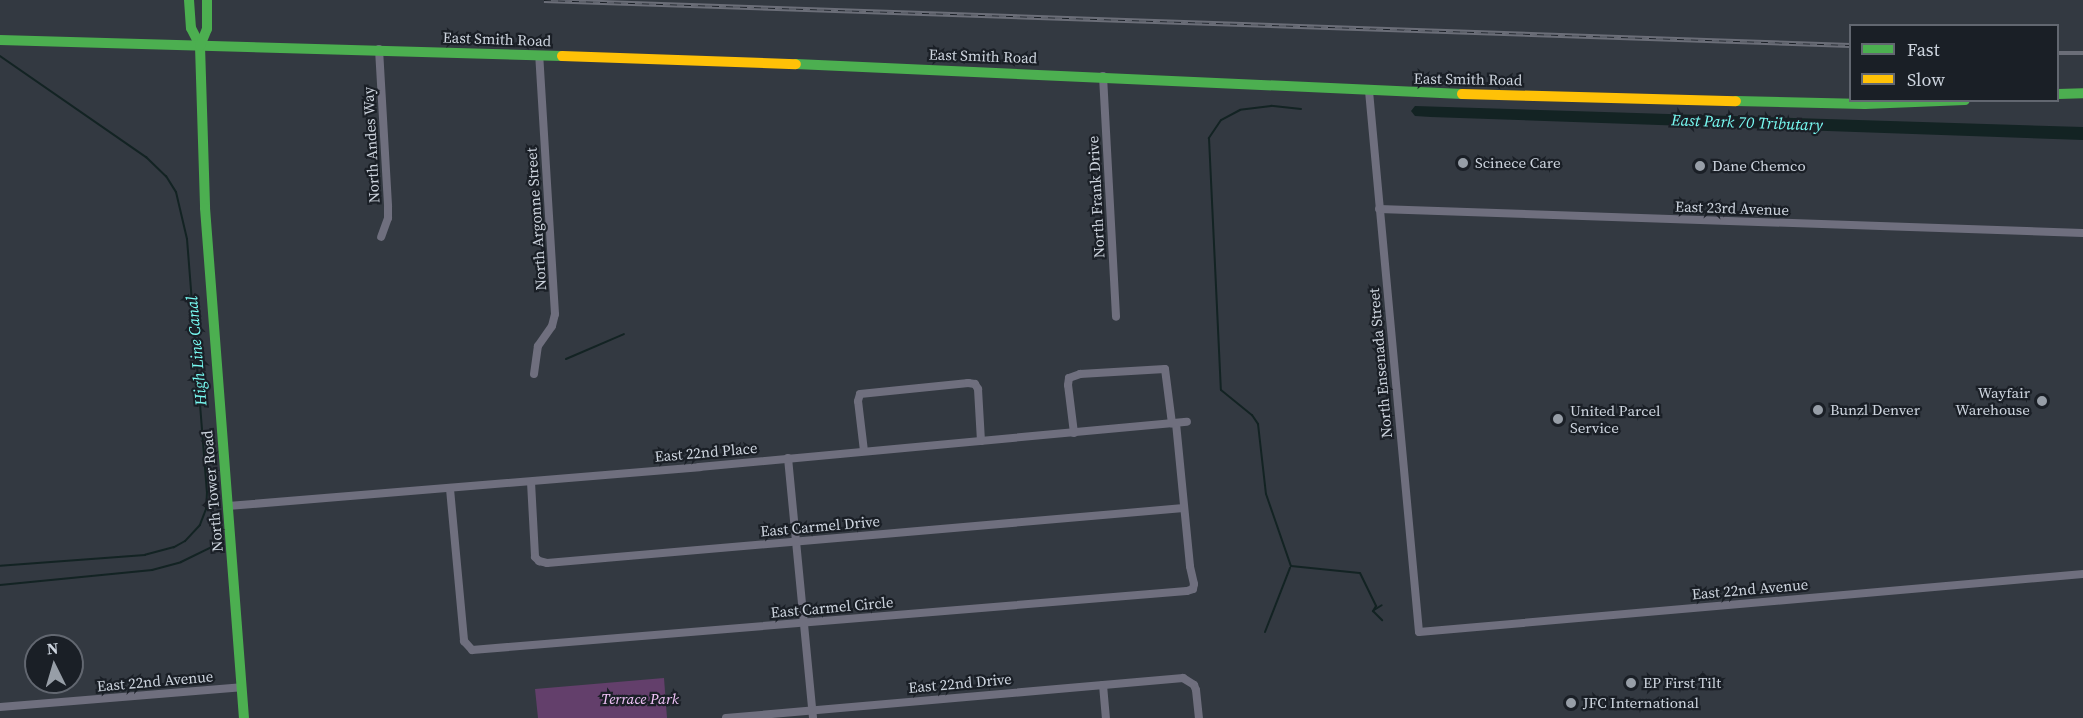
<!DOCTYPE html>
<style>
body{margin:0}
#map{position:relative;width:2083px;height:718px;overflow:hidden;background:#333941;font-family:"Source Serif 4",serif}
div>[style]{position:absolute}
.green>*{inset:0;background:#633f6b}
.water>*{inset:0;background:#132323}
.stream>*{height:2px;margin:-1px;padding:0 1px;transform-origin:1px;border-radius:1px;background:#132323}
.street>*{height:8px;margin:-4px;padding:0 4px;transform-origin:4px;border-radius:4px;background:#6f6f7e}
.fast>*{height:10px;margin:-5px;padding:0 5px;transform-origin:5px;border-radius:5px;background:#4caf50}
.slow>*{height:10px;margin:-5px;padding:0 5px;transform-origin:5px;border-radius:5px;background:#ffc107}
.rail>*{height:4.5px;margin-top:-2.25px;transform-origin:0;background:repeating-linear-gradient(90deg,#1a1f26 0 7px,#6b6e78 0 14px);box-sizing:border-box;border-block:2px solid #6b6e78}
.dots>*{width:16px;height:16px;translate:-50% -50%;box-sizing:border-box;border:3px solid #1a1f26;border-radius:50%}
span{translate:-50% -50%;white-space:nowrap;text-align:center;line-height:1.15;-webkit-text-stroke:4.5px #1a1f26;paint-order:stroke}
.street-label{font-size:15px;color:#cdd4de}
.poi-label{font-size:15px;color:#cdd4de}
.left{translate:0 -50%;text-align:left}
.right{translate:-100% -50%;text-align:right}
.park-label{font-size:15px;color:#f4c6fb;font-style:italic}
.water-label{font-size:16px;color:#78fbf3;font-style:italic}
.legend{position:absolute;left:1849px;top:24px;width:210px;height:78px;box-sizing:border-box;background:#1a1f26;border:2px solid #626770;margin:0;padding:8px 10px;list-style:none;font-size:18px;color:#cdd4de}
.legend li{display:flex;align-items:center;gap:12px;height:30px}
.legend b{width:30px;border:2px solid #626770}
.north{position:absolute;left:24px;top:634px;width:60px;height:60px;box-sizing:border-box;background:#1a1f26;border:2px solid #626770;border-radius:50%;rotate:355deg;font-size:16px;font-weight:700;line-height:24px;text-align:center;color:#cdd4de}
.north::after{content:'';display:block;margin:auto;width:21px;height:27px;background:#979ea7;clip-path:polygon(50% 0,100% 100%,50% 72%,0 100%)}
</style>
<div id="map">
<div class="green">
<div style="clip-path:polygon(664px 678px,667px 718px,538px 718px,535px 689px)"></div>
</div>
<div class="water">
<div style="clip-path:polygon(1415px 106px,2083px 127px,2083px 140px,1431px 117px,1415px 116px,1411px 111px)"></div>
</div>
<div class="stream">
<div style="left:0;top:56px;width:178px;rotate:34.7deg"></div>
<div style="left:146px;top:157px;width:28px;rotate:44deg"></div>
<div style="left:166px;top:176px;width:19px;rotate:58deg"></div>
<div style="left:176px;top:192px;width:48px;rotate:76.8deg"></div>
<div style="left:187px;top:239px;width:254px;rotate:85.5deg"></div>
<div style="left:207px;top:492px;width:17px;rotate:93deg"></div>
<div style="left:206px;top:509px;width:17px;rotate:111deg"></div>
<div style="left:200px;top:525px;width:22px;rotate:133deg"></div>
<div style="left:185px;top:541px;width:13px;rotate:151deg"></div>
<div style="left:174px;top:547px;width:30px;rotate:165deg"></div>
<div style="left:145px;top:555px;width:145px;rotate:175.7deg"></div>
<div style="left:1301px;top:109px;width:30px;rotate:-174deg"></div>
<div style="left:1271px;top:106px;width:31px;rotate:173deg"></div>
<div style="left:1240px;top:110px;width:21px;rotate:152deg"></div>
<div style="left:1221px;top:120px;width:22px;rotate:124deg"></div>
<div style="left:1209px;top:138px;width:252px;rotate:87.3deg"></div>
<div style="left:1221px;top:390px;width:40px;rotate:39deg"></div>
<div style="left:1252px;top:415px;width:11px;rotate:56deg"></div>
<div style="left:1258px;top:424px;width:70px;rotate:83.5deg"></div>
<div style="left:1266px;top:494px;width:76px;rotate:70.9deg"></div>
<div style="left:1291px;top:566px;width:69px;rotate:5.8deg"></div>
<div style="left:1360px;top:573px;width:37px;rotate:64deg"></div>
<div style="left:1376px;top:606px;width:6px;rotate:121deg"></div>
<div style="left:1373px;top:611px;width:13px;rotate:45deg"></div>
<div style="left:566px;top:359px;width:63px;rotate:-23.3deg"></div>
<div style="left:0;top:585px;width:153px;rotate:-5.6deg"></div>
<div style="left:152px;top:570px;width:30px;rotate:-15deg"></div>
<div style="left:181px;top:562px;width:39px;rotate:-26deg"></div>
<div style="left:1374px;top:610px;width:9px;rotate:-32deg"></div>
<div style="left:1265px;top:632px;width:69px;rotate:-68.7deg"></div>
</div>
<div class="street">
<div style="left:379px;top:49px;width:158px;rotate:86.7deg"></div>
<div style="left:388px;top:207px;width:11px;rotate:90deg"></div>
<div style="left:388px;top:218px;width:20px;rotate:110deg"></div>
<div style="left:1103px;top:76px;width:241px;rotate:86.9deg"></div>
<div style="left:1369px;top:91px;width:543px;rotate:84.72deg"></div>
<div style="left:1419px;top:632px;width:667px;rotate:-4.99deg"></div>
<div style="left:1379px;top:209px;width:704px;rotate:1.95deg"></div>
<div style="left:534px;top:374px;width:28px;rotate:-82deg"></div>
<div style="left:538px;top:346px;width:24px;rotate:-55deg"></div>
<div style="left:552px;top:326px;width:12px;rotate:-76deg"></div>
<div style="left:555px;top:314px;width:258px;rotate:-93.5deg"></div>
<div style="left:1074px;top:433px;width:48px;rotate:-97.1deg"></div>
<div style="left:1068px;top:385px;width:7px;rotate:-82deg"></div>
<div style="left:1069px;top:378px;width:12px;rotate:-20deg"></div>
<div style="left:1080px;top:374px;width:85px;rotate:-3.4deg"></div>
<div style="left:1165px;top:369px;width:55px;rotate:82.7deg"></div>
<div style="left:864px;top:451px;width:50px;rotate:-96.8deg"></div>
<div style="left:858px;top:401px;width:7px;rotate:-74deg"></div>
<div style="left:860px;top:394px;width:109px;rotate:-5.8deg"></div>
<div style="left:968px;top:383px;width:7px;rotate:8deg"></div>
<div style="left:975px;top:384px;width:6px;rotate:59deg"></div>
<div style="left:978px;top:389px;width:52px;rotate:86.7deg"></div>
<div style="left:788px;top:458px;width:261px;rotate:84.5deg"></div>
<div style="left:531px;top:482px;width:75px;rotate:86.9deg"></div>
<div style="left:535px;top:557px;width:6px;rotate:45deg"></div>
<div style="left:539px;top:561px;width:8px;rotate:14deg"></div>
<div style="left:547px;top:563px;width:639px;rotate:-4.93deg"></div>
<div style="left:450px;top:489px;width:153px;rotate:84.7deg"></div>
<div style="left:464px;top:641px;width:12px;rotate:48deg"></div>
<div style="left:472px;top:650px;width:717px;rotate:-4.72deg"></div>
<div style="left:1187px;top:591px;width:6px;rotate:-18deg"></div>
<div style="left:1193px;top:589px;width:5px;rotate:-79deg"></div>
<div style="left:1194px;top:584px;width:18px;rotate:-103deg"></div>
<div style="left:1190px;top:566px;width:143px;rotate:-95.6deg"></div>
<div style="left:228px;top:506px;width:473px;rotate:-4.7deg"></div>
<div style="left:699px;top:467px;width:490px;rotate:-5.3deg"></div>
<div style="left:1103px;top:685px;width:33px;rotate:85deg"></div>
<div style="left:0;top:707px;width:242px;rotate:-4.7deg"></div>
<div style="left:726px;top:718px;width:459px;rotate:-5deg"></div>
<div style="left:1183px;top:678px;width:13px;rotate:32deg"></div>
<div style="left:1194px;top:685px;width:5px;rotate:68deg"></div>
<div style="left:1196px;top:690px;width:28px;rotate:84deg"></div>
</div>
<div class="fast">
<div style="left:189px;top:0;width:28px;rotate:86deg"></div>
<div style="left:191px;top:28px;width:20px;rotate:63deg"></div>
<div style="left:200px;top:46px;width:162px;rotate:88.2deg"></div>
<div style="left:205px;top:208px;width:511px;rotate:85.63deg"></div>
<div style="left:0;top:40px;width:562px;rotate:1.63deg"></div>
<div style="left:200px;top:46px;width:18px;rotate:-68deg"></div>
<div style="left:207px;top:29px;width:29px;rotate:-90deg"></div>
<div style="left:796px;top:64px;width:667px;rotate:2.58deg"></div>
<div style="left:2058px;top:94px;width:25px;rotate:-2deg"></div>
<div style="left:1736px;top:101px;width:129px;rotate:1.3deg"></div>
<div style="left:1865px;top:104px;width:100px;rotate:-2.3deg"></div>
</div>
<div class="slow">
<div style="left:562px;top:56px;width:234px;rotate:2deg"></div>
<div style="left:1462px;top:94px;width:274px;rotate:1.5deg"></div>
</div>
<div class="rail">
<div style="left:544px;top:0;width:1307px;rotate:1.97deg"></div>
<div style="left:2058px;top:53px;width:25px"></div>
</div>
<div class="dots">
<div style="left:1463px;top:163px;background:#979ea7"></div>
<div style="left:1700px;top:166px;background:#979ea7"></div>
<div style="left:2042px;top:401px;background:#979ea7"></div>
<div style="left:1818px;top:410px;background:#979ea7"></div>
<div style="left:1558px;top:419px;background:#979ea7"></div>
<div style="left:1631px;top:683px;background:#979ea7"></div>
<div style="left:1571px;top:703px;background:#979ea7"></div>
</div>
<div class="street-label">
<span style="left:497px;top:39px;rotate:2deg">East Smith Road</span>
<span style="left:983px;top:56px;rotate:2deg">East Smith Road</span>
<span style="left:1468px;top:79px;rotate:1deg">East Smith Road</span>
<span style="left:371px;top:145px;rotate:-93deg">North Andes Way</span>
<span style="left:1096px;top:197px;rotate:-93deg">North Frank Drive</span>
<span style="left:1732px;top:208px;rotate:2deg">East 23rd Avenue</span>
<span style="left:536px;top:219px;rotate:-94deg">North Argonne Street</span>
<span style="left:1380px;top:363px;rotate:-95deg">North Ensenada Street</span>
<span style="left:706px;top:452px;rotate:-5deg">East 22nd Place</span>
<span style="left:212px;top:491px;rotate:-95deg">North Tower Road</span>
<span style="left:820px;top:526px;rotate:-5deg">East Carmel Drive</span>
<span style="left:1750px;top:589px;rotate:-5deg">East 22nd Avenue</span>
<span style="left:832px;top:607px;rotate:-5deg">East Carmel Circle</span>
<span style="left:155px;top:681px;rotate:-5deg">East 22nd Avenue</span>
<span style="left:960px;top:683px;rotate:-5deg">East 22nd Drive</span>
</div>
<div class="poi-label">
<span class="left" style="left:1475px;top:163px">Scinece Care</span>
<span class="left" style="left:1712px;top:166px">Dane Chemco</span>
<span class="right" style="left:2030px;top:401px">Wayfair<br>Warehouse</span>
<span class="left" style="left:1570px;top:419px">United Parcel<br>Service</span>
<span class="left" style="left:1830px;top:410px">Bunzl Denver</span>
<span class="left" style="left:1643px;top:683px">EP First Tilt</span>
<span class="left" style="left:1583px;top:703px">JFC International</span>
</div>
<div class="park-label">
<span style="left:640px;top:699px">Terrace Park</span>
</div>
<div class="water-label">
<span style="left:1747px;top:122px;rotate:2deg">East Park 70 Tributary</span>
<span style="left:196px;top:351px;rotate:-95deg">High Line Canal</span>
</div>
<ul class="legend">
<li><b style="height:8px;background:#4caf50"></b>Fast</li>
<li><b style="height:8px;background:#ffc107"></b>Slow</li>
</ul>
<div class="north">N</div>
</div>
